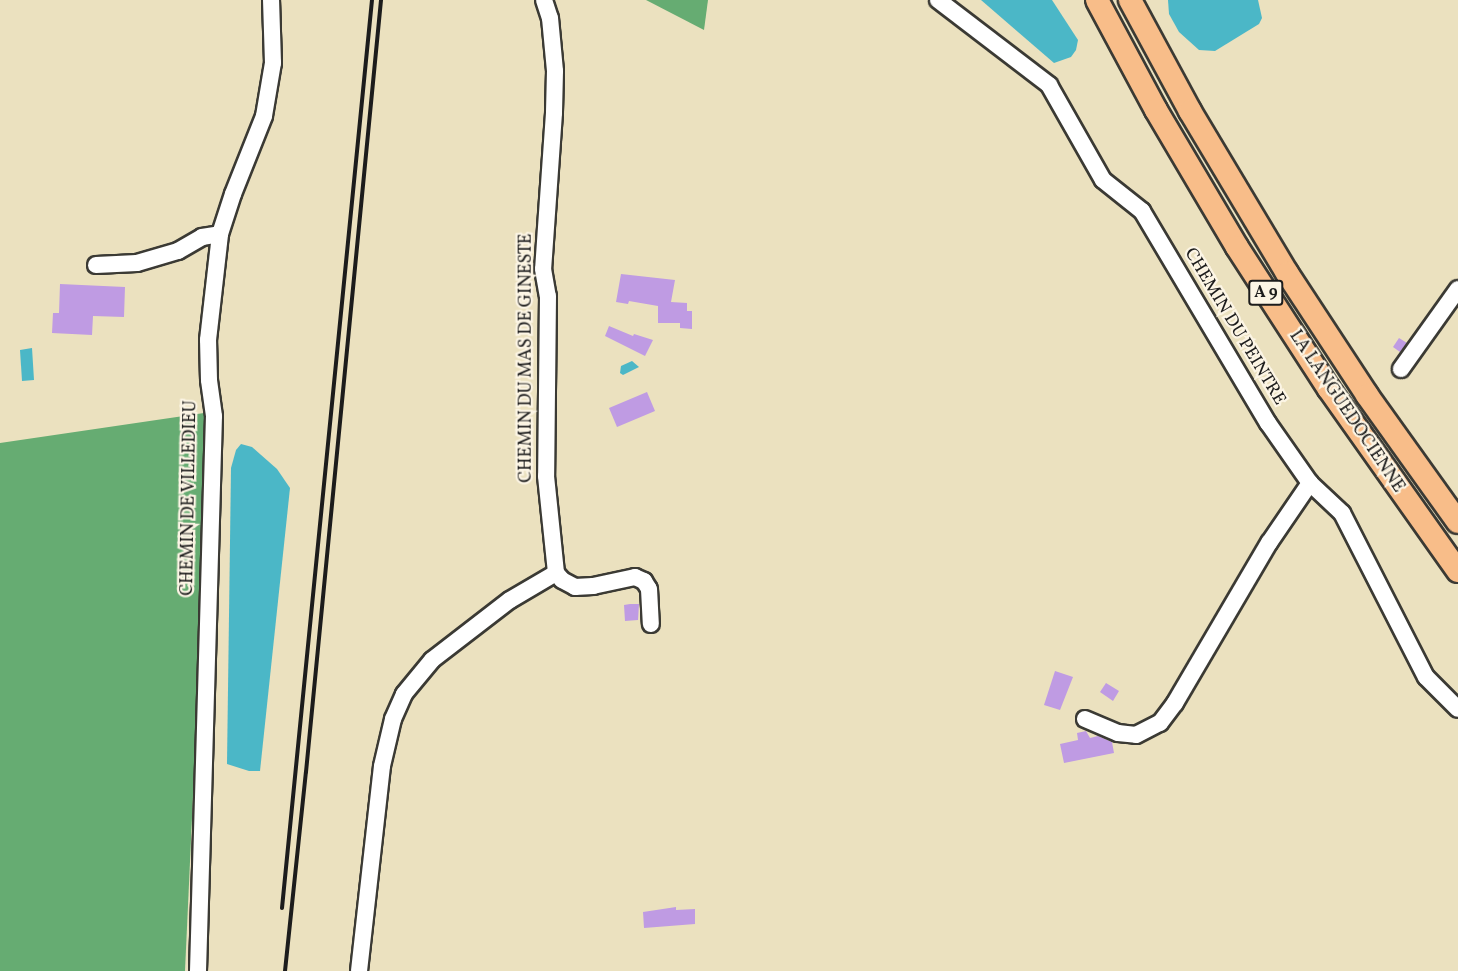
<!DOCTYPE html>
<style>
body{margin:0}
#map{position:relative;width:1458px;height:971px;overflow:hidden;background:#ebe1bf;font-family:Vollkorn,serif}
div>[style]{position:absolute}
.forest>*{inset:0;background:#66ac72}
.water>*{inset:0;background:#4bb7c7}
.building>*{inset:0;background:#bf9be3}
.roads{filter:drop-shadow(2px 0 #3b3a34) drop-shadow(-2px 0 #3b3a34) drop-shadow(0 2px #3b3a34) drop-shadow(0 -2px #3b3a34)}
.minor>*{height:16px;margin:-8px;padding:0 8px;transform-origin:8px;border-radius:8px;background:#fff}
.highway>*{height:22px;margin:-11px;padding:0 11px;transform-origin:11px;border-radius:11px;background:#f8bd89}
.rail>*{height:4px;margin:-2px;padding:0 2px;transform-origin:2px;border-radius:2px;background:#1c1c1c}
span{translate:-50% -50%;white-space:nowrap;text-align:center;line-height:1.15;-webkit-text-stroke:4.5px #fcf5e5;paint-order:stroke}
.shield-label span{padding:2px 4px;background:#fcf5e5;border:2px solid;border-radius:4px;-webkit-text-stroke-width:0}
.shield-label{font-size:16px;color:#1c1c1c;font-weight:700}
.street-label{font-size:18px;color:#1c1c1c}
</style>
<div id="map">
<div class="forest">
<div style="clip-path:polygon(646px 0,708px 0,704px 30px)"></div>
<div style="clip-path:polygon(204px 413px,210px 425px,185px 971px,0 971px,0 443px)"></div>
</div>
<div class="water">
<div style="clip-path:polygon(981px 0,1052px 0,1078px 40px,1076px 50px,1071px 57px,1054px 63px)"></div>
<div style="clip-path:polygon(1168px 0,1258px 0,1262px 18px,1259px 24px,1215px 51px,1199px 50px,1179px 32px,1169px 14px)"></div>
<div style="clip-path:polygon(32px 348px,34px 380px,22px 381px,20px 350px)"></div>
<div style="clip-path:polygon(632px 361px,639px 367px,623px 375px,620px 373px,621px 366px)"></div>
<div style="clip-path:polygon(241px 444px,252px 447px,277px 469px,290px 488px,260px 771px,249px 771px,227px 764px,231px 468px,236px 450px)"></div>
</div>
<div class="building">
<div style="clip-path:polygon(621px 274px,675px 280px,671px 302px,687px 303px,687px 311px,692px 311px,692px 329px,680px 328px,680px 323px,658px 323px,658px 306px,629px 301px,628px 304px,616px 302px)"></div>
<div style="clip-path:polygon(60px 284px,125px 287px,124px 317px,93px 316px,92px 335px,52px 333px,53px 313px,59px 313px)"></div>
<div style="clip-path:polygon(609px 326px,633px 336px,634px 334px,653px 340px,645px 356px,605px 336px)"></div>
<div style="clip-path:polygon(1399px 338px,1407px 343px,1400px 352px,1393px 347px)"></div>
<div style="clip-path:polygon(647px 392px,655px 411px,617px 427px,609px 408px)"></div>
<div style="clip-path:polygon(630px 604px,639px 604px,638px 620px,625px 621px,624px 605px)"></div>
<div style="clip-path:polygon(1055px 671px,1073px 677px,1060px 710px,1044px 705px)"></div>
<div style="clip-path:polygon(1106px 683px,1119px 691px,1113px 701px,1100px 692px)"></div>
<div style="clip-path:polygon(1086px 731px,1090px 738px,1098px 736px,1112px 742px,1114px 753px,1064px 763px,1060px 744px,1078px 740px,1077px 733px)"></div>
<div style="clip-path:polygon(676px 907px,676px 910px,695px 909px,695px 924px,644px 928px,643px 912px)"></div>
</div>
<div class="roads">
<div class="minor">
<div style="left:544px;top:0;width:19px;rotate:72deg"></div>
<div style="left:550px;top:18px;width:53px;rotate:84.6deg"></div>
<div style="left:555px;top:71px;width:42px;rotate:91.4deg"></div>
<div style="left:554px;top:113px;width:156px;rotate:94deg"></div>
<div style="left:543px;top:269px;width:27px;rotate:80deg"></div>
<div style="left:548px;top:296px;width:180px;rotate:90.6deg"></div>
<div style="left:546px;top:476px;width:98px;rotate:84.1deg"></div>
<div style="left:556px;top:573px;width:9px;rotate:49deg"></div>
<div style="left:562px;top:580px;width:15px;rotate:28deg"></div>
<div style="left:575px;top:587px;width:18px;rotate:-3deg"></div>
<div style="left:593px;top:586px;width:43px;rotate:-12.1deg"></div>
<div style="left:635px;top:577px;width:10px;rotate:24deg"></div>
<div style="left:644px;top:581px;width:9px;rotate:58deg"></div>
<div style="left:649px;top:589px;width:35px;rotate:87deg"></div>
<div style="left:938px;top:0;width:140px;rotate:37.4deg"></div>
<div style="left:1049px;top:85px;width:109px;rotate:60.4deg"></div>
<div style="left:1103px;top:180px;width:50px;rotate:38.5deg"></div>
<div style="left:1142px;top:211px;width:247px;rotate:59.3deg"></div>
<div style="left:1268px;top:423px;width:73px;rotate:55deg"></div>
<div style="left:1310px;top:483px;width:44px;rotate:43.2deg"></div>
<div style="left:1342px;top:513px;width:184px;rotate:62.9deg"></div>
<div style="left:1426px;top:677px;width:45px;rotate:45deg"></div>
<div style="left:96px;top:265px;width:41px;rotate:-2.8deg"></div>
<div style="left:137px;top:263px;width:43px;rotate:-16.3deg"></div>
<div style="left:178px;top:251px;width:28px;rotate:-30deg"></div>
<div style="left:202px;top:237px;width:18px;rotate:-9deg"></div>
<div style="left:1401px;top:369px;width:98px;rotate:-54.5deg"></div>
<div style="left:1085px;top:719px;width:36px;rotate:23deg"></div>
<div style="left:1118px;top:733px;width:18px;rotate:6deg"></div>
<div style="left:1136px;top:735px;width:27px;rotate:-27deg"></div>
<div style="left:1160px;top:723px;width:25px;rotate:-53deg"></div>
<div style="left:1175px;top:703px;width:186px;rotate:-59.6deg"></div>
<div style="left:1269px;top:543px;width:73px;rotate:-55.7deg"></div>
<div style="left:198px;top:971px;width:555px;rotate:-88.35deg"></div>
<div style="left:214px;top:416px;width:36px;rotate:-98deg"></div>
<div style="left:209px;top:380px;width:40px;rotate:-91.4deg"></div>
<div style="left:208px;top:340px;width:107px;rotate:-83.5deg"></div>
<div style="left:220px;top:234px;width:42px;rotate:-72deg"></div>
<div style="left:233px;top:194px;width:84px;rotate:-68.3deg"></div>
<div style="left:264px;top:116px;width:54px;rotate:-80.4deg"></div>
<div style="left:273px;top:63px;width:63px;rotate:-91.8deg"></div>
<div style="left:359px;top:971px;width:206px;rotate:-83.6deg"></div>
<div style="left:382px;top:766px;width:48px;rotate:-76.8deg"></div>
<div style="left:393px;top:719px;width:27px;rotate:-66deg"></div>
<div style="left:404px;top:694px;width:44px;rotate:-50.5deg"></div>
<div style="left:432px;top:660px;width:98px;rotate:-37.6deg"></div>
<div style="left:510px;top:600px;width:53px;rotate:-30.4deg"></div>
</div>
<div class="highway">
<div style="left:1097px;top:0;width:125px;rotate:61.8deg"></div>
<div style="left:1156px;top:110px;width:159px;rotate:59.4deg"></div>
<div style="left:1237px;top:247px;width:169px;rotate:57.1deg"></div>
<div style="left:1329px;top:389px;width:223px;rotate:54.7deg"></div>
<div style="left:1130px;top:0;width:126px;rotate:61.6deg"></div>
<div style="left:1190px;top:111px;width:189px;rotate:59.1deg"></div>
<div style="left:1287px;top:273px;width:146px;rotate:56.7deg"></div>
<div style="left:1367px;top:395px;width:156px;rotate:54.4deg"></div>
</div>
</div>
<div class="rail">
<div style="left:282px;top:908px;width:912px;rotate:-84.34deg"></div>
<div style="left:285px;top:971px;width:200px;rotate:-84deg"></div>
<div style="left:306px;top:772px;width:776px;rotate:-84.45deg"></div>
</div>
<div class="shield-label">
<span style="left:1266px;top:293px">A 9</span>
</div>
<div class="street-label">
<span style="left:1234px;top:327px;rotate:59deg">CHEMIN DU PEINTRE</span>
<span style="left:527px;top:358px;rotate:-90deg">CHEMIN DU MAS DE GINESTE</span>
<span style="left:1346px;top:412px;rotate:56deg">LA LANGUEDOCIENNE</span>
<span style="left:190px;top:498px;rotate:-89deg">CHEMIN DE VILLEDIEU</span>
</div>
</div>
